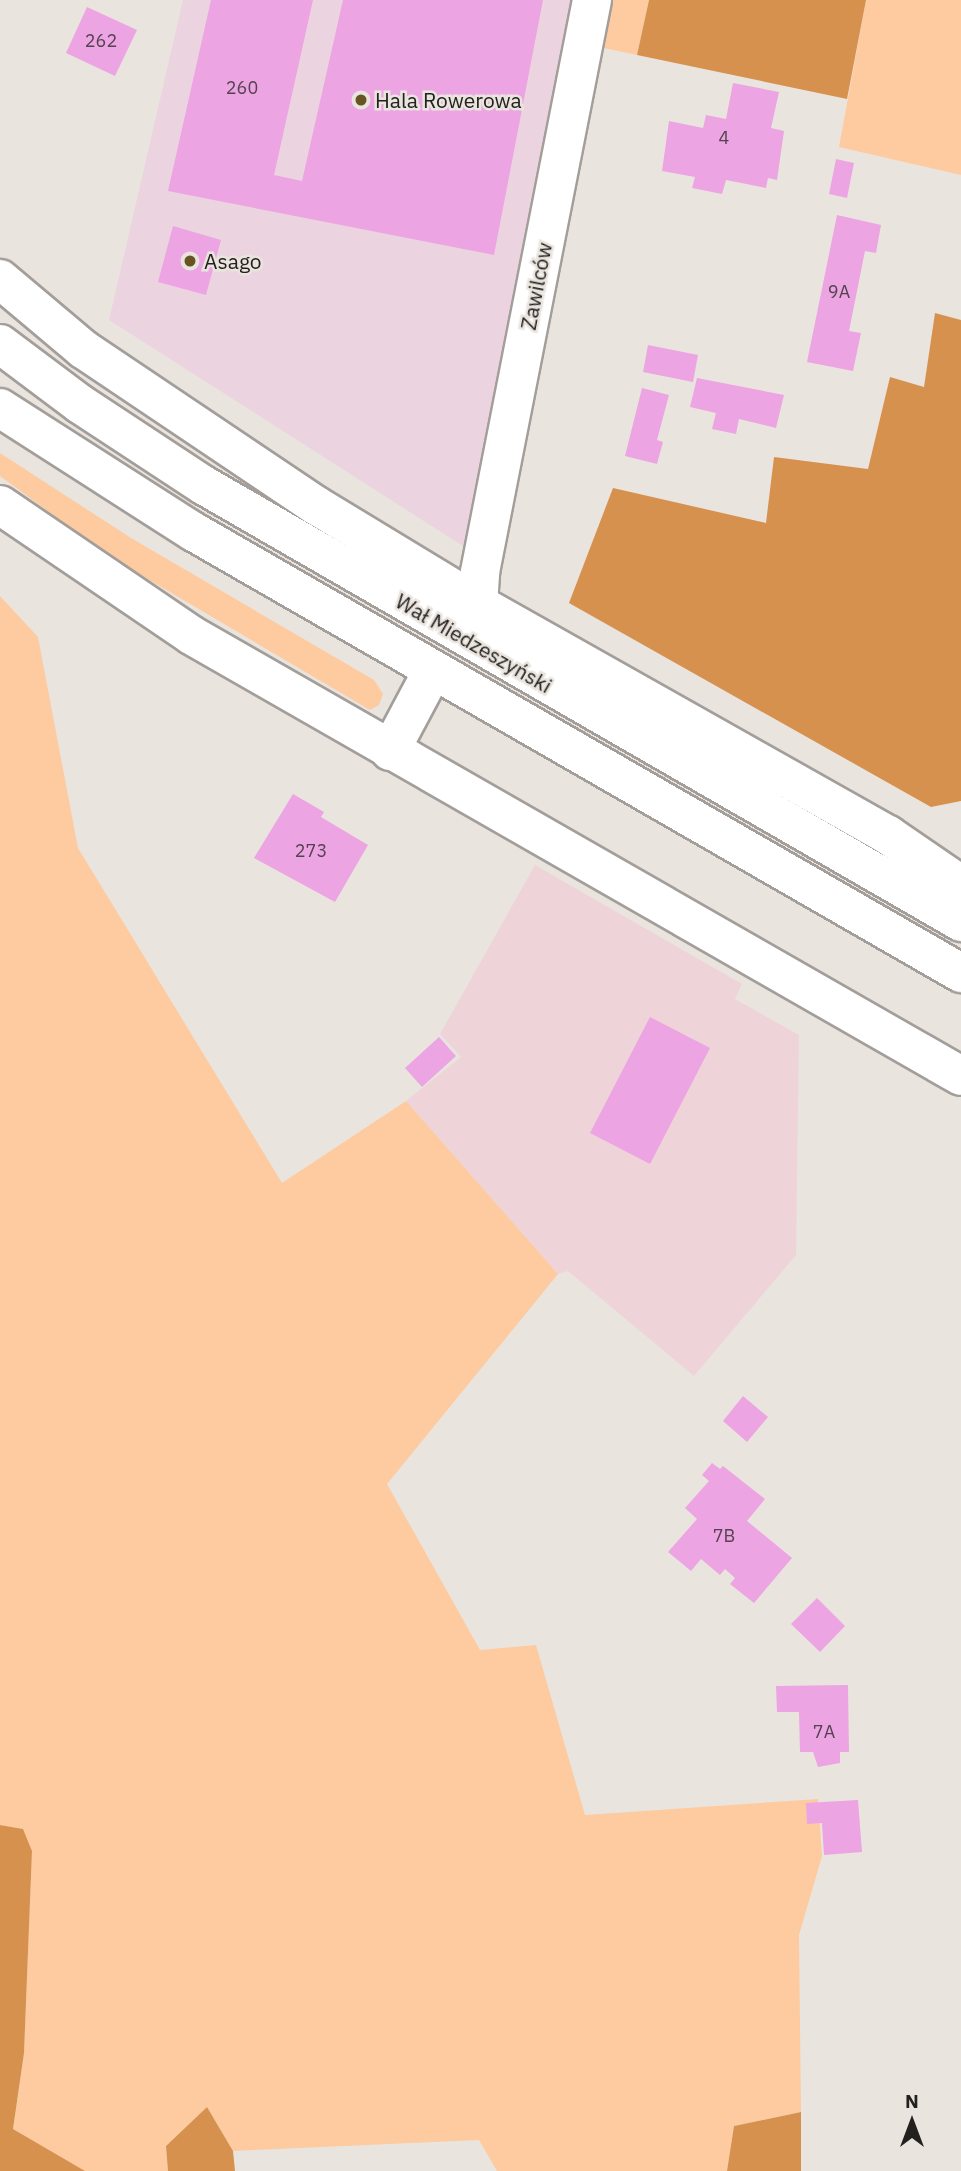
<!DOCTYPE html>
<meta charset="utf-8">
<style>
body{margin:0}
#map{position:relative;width:961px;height:2171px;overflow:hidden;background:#eae4df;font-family:"IBM Plex Sans",sans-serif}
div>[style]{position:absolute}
.commercial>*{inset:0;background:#ebd4e0}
.industrial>*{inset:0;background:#eed4d8}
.green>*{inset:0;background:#fdcb9f}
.forest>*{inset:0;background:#d7914f}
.building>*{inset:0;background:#eca4e3}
.roads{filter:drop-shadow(2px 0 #a49e9a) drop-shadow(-2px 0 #a49e9a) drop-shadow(0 2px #a49e9a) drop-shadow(0 -2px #a49e9a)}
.minor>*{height:38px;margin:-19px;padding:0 19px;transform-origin:19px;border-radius:19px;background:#fff}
.major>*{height:38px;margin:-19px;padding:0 19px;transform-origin:19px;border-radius:19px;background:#fff}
.dots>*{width:19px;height:19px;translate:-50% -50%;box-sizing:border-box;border:4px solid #eae4df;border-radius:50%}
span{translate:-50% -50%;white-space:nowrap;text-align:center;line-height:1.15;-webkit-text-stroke:5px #eae4df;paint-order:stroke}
.number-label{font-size:18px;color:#554250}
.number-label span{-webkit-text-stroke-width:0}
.poi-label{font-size:21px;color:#23211f}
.left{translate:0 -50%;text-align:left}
.street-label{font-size:21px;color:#23211f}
.north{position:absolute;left:877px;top:2087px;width:70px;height:70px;-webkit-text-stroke:5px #eae4df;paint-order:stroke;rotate:0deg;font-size:19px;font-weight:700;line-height:28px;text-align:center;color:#23211f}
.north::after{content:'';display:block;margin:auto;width:24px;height:32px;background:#23211f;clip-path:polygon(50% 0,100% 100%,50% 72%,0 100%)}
</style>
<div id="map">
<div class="commercial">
<div style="clip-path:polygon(183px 0,583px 0,475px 547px,463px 546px,109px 320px)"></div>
</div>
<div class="industrial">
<div style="clip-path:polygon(535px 865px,742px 984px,735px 999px,799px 1035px,796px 1255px,694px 1376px,568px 1271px,558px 1274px,406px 1101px,461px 1057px,440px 1034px)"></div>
</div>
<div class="green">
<div style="clip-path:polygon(603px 0,649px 0,637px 55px,594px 46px)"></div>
<div style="clip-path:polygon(866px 0,961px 0,961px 175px,839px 147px)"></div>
<div style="clip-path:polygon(0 453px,131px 538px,374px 680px,383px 694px,379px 705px,370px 710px,112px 558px,0 476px)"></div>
<div style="clip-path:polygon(0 596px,38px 637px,78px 848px,282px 1183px,406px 1101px,558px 1274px,387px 1484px,480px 1650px,536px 1645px,585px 1815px,818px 1799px,822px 1856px,799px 1935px,801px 2112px,734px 2126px,727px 2171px,497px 2171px,479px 2140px,233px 2151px,207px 2107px,166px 2146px,168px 2171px,85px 2171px,13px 2129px,24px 2053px,32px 1851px,23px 1829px,0 1825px)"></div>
</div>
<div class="forest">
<div style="clip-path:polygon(649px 0,866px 0,847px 99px,637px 55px)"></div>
<div style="clip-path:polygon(935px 313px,961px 320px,961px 801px,931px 807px,569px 603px,613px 488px,766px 523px,774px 457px,868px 469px,890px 377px,924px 387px)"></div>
<div style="clip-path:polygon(0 1825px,23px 1829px,32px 1851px,24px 2053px,13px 2129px,85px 2171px,0 2171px)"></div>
<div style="clip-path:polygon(207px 2107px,233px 2151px,235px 2171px,168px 2171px,166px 2146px)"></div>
<div style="clip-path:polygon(801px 2112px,801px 2171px,727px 2171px,734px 2126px)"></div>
</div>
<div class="building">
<div style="clip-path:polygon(211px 0,313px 0,274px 175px,302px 181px,343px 0,543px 0,494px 255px,168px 191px)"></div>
<div style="clip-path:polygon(87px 7px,137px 30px,115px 76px,66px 53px)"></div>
<div style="clip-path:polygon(733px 83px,779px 92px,771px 128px,784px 131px,777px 180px,768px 178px,766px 188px,726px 180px,722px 194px,692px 188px,695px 177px,662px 171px,669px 121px,703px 128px,706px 115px,726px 119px)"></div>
<div style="clip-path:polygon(836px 159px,854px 163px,847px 198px,829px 194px)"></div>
<div style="clip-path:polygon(837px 215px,881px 225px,876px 253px,865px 251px,849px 331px,861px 333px,853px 371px,807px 362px)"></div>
<div style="clip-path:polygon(173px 226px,221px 240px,206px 295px,158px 282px)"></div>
<div style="clip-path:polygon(648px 345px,698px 355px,693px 382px,643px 372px)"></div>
<div style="clip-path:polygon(697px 378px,784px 395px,776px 428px,739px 419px,736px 434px,712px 429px,716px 413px,690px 407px)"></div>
<div style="clip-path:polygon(642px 388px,669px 395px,657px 440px,663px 442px,657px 464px,625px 456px)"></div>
<div style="clip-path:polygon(293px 794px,324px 812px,321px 817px,368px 845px,335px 902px,254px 858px)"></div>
<div style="clip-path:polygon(650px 1017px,710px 1048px,650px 1164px,590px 1133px)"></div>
<div style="clip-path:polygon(439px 1037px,456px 1056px,422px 1087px,405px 1068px)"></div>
<div style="clip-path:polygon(743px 1396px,768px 1417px,747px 1442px,723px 1421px)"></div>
<div style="clip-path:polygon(712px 1463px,720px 1469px,723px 1466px,765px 1499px,747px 1521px,792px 1558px,754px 1603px,730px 1584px,735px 1578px,725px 1569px,720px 1575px,701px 1559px,691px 1571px,668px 1552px,697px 1519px,685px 1508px,709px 1481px,702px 1475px)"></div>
<div style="clip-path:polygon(817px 1598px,845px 1626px,820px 1652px,791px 1624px)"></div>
<div style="clip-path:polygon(848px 1685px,849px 1752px,840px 1752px,840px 1763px,818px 1767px,813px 1752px,800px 1752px,799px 1712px,777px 1712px,776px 1686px)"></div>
<div style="clip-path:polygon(858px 1800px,862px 1852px,824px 1855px,822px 1823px,807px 1824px,806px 1803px)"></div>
</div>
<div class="roads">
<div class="minor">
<div style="left:0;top:279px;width:109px;rotate:40.1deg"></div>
<div style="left:83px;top:349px;width:282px;rotate:33.9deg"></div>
<div style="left:317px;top:506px;width:188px;rotate:31.3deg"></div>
<div style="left:478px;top:604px;width:471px;rotate:29.4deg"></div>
<div style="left:888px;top:835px;width:88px;rotate:34.4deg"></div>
<div style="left:0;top:505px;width:231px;rotate:34.2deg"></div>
<div style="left:191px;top:635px;width:887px;rotate:29.8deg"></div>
<div style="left:478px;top:604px;width:32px;rotate:-86deg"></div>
<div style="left:480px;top:572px;width:583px;rotate:-78.92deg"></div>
<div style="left:390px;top:751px;width:92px;rotate:-62deg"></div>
</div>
<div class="major">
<div style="left:0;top:344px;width:100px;rotate:36.9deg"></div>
<div style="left:80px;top:404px;width:149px;rotate:33.3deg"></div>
<div style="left:205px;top:486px;width:873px;rotate:29.97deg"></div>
<div style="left:0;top:408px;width:230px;rotate:32.6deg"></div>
<div style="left:194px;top:532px;width:885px;rotate:29.9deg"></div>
</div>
</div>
<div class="dots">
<div style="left:361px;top:100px;background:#685423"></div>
<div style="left:190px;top:261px;background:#685423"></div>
</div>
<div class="number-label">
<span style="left:101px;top:41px">262</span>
<span style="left:242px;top:88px">260</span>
<span style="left:724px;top:138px">4</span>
<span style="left:839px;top:292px">9A</span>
<span style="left:311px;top:851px">273</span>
<span style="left:724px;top:1536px">7B</span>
<span style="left:824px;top:1732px">7A</span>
</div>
<div class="poi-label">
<span class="left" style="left:375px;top:100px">Hala Rowerowa</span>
<span class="left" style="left:204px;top:261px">Asago</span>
</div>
<div class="street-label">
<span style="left:536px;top:286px;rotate:-79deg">Zawilców</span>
<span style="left:474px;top:643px;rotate:30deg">Wał Miedzeszyński</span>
</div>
<div class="north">N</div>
</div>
